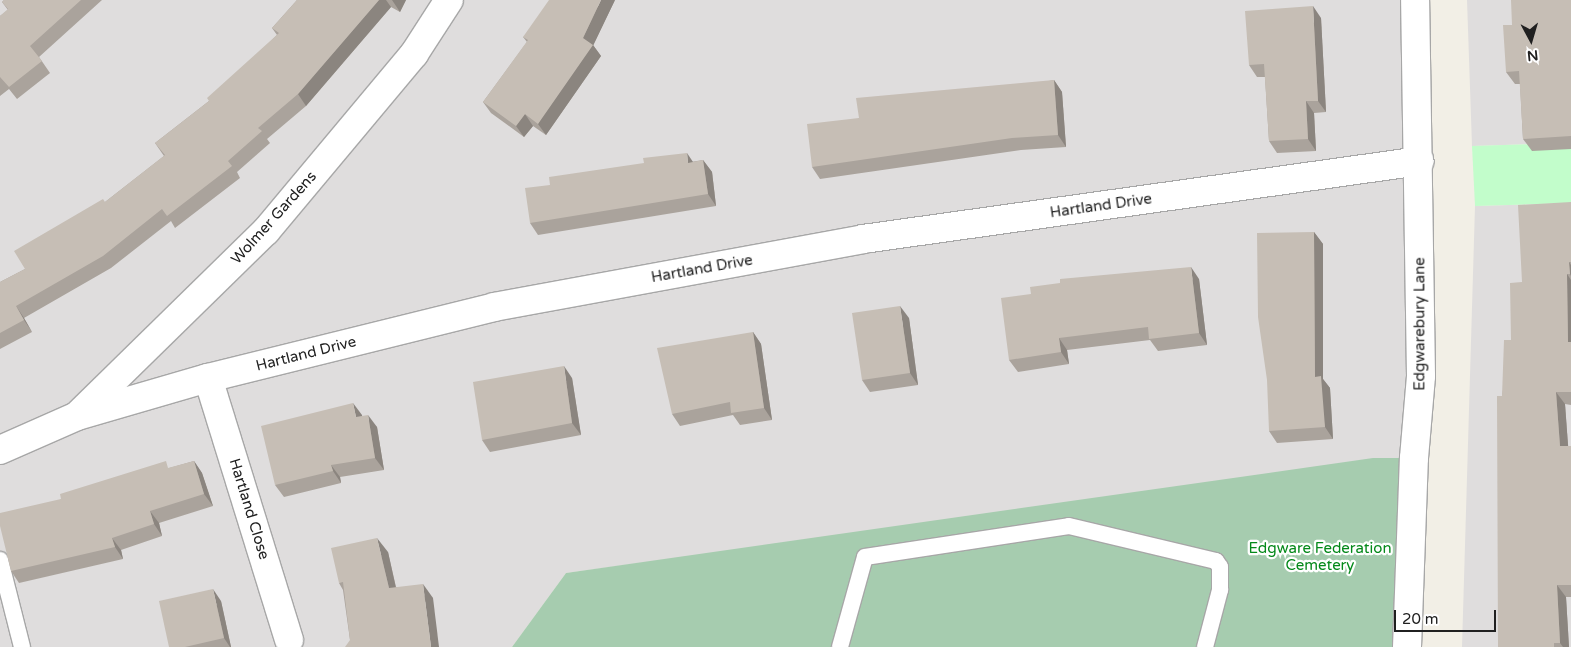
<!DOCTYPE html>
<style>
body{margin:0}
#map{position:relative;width:1571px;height:647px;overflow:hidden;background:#f2efe6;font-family:"Varela Round",sans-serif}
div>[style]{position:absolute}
.residential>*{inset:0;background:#dfdddd}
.cemetery>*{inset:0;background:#a6ccaf}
.park>*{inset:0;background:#c2fdcb}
.roads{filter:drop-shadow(1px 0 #a7a7a7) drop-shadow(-1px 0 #a7a7a7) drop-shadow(0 1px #a7a7a7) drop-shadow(0 -1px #a7a7a7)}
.lane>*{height:16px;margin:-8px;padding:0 8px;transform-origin:8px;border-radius:8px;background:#fff}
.street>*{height:28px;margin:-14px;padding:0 14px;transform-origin:14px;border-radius:14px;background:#fff}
.wall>*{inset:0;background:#aaa39c}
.shaded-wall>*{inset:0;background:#8b857f}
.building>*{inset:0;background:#c6beb5}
span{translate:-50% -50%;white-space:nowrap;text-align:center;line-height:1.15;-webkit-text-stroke:4.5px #fff;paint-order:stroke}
.street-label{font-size:15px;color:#202020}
.park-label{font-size:15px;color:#04891a}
.north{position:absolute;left:1506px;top:15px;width:50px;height:50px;-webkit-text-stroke:4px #fff;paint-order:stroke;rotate:174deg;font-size:14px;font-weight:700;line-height:20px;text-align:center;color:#202020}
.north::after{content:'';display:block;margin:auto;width:18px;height:22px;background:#202020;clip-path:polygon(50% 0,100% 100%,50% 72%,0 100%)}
.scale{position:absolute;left:1394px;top:610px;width:102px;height:22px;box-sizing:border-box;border:2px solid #202020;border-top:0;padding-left:6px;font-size:15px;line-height:18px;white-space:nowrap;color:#202020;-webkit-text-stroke:4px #fff;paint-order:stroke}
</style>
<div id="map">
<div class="residential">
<div style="clip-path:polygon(0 0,1415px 0,1413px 459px,566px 573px,512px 647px,0 647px)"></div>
<div style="clip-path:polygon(1467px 0,1571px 0,1571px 143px,1472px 146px)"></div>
<div style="clip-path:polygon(1571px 203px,1571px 647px,1462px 647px,1475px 206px)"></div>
</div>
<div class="cemetery">
<div style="clip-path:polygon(1373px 458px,1414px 458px,1407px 647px,512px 647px,566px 573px)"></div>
</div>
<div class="park">
<div style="clip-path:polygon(1571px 143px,1571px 203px,1475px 206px,1472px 146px)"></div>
</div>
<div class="roads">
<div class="lane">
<div style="left:0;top:560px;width:90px;rotate:75.8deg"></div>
<div style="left:840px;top:647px;width:93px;rotate:-74.5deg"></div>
<div style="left:865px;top:557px;width:206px;rotate:-8.6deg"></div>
<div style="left:1069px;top:526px;width:151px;rotate:13.4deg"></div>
<div style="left:1216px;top:561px;width:7px;rotate:56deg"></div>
<div style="left:1220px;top:567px;width:23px;rotate:90deg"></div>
<div style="left:1220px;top:590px;width:59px;rotate:104.7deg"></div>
</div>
<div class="street">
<div style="left:208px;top:378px;width:274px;rotate:72.8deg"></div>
<div style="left:80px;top:413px;width:260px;rotate:-44.4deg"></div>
<div style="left:266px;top:231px;width:231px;rotate:-50.1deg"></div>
<div style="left:414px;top:54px;width:64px;rotate:-57.1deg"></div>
<div style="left:0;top:450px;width:84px;rotate:-23.8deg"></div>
<div style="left:77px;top:416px;width:136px;rotate:-16.2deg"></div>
<div style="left:208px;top:378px;width:295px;rotate:-13.9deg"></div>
<div style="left:494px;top:307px;width:375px;rotate:-10.4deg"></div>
<div style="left:863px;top:239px;width:562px;rotate:-7.97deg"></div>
<div style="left:1407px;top:647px;width:189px;rotate:-87.9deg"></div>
<div style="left:1414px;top:458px;width:82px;rotate:-85.1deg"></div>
<div style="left:1421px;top:376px;width:376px;rotate:-90.9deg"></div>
</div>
</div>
<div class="wall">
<div style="clip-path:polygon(4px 0,102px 0,39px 57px,50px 73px,17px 99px,9px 89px,0 96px,0 16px,8px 10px,2px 2px)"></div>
<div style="clip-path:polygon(297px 0,406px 0,400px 12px,391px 7px,306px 106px,267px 139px,270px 143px,237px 172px,240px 178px,175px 228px,171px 221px,111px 268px,24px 318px,32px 332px,0 349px,0 282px,25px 269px,105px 202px,164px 156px,155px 143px,209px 101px,277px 35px,272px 28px)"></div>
<div style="clip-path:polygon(615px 0,593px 45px,601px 56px,546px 135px,533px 126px,524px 137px,491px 113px,483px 102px,527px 42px,523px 37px)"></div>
<div style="clip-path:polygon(1571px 0,1571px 149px,1532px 151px,1523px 139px,1520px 84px,1515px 84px,1506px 72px,1512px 25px)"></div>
<div style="clip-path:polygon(1321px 18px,1326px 112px,1314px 113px,1316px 151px,1277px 153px,1269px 141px,1265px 77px,1257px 77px,1249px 65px)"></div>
<div style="clip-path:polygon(1054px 80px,1062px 92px,1066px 147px,1021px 150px,820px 179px,812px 167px,859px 118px)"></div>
<div style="clip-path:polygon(703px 160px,712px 172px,716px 206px,538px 235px,530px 223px,550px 185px)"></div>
<div style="clip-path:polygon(1571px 202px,1571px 405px,1565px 404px,1568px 446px,1571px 446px,1571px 597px,1566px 597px,1569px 647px,1498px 647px,1502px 396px,1511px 340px,1522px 282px)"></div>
<div style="clip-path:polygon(1314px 232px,1323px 244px,1323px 379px,1330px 388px,1333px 439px,1277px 443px,1269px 431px)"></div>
<div style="clip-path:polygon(1199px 279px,1207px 345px,1158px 351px,1150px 340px,1067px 350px,1069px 364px,1018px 372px,1009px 360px,1031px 294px)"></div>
<div style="clip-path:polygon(909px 318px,918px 385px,870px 392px,862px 380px)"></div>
<div style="clip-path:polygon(753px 332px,761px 344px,772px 420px,740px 425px,733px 415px,680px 426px,672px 414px)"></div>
<div style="clip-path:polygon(572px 378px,581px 435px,490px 452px,482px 440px)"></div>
<div style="clip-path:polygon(362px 415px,362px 416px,377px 427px,384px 470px,340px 477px,341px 483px,284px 497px,275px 485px)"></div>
<div style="clip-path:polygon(194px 461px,202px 473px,213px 506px,159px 523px,162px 536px,121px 550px,123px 559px,19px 583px,11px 571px,61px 499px)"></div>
<div style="clip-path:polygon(388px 552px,396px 587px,433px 598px,350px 640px,343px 590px,339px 583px)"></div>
<div style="clip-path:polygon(221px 601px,231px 647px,169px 647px)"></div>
</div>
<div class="shaded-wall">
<div style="clip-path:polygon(379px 0,386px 0,391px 7px,306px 106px,298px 94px)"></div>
<div style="clip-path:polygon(392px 0,406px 0,400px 12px)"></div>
<div style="clip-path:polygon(601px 0,615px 0,593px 46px,593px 45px,601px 56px,546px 135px,538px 124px,583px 38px)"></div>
<div style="clip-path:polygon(1313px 6px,1321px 18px,1326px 112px,1318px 101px)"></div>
<div style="clip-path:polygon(1054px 80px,1062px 92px,1066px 147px,1058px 135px)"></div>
<div style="clip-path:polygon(1306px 101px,1314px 113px,1316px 151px,1308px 139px)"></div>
<div style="clip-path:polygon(525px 114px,533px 126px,524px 137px,516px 126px)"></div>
<div style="clip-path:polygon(687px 153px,695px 165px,688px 163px)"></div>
<div style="clip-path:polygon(703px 160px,712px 172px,716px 206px,708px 194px)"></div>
<div style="clip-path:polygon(1314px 232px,1323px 244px,1323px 379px,1330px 388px,1333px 439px,1325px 427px,1315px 377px)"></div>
<div style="clip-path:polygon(1569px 262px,1571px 265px,1571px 276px,1570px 274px)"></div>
<div style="clip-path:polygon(1191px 267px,1199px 279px,1207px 345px,1199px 333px)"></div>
<div style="clip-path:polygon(1567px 274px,1571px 280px,1571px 346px,1568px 342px)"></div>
<div style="clip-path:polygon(16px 306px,24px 318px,32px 332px,24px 320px)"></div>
<div style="clip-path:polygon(900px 306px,909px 318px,918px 385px,910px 373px)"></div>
<div style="clip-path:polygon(753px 332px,761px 344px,772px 420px,764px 408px)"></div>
<div style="clip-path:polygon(1059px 338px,1067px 350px,1069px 364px,1061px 352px)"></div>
<div style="clip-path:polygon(564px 366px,572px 378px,581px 435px,572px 423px)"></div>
<div style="clip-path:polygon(1556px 392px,1565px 404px,1569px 458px,1560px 446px)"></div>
<div style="clip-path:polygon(353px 403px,362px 415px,364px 429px,356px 417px)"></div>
<div style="clip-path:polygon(368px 415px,377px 427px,384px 470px,375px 458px)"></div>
<div style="clip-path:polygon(194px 461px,202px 473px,213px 506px,204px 494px)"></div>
<div style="clip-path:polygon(331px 465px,340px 477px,341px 483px,333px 471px)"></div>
<div style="clip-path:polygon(150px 511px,159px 523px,162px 536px,154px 524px)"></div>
<div style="clip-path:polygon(112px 538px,121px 550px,123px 559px,115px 547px)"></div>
<div style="clip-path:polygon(377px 538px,388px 552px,399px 602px,389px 588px)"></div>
<div style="clip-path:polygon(423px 584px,433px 598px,439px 647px,431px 647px)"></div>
<div style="clip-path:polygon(1557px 585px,1566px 597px,1569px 647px,1563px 647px,1560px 643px)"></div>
<div style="clip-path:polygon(213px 589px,221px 601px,231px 647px,230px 647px,224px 638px)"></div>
</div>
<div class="building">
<div style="clip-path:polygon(4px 0,81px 0,30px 46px,42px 61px,9px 87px,0 77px,0 16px,8px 9px,2px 2px)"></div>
<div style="clip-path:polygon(297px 0,379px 0,298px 94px,258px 128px,262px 131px,228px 161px,232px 166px,167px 216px,162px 209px,103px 256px,16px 306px,24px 320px,0 333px,0 282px,25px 269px,14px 251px,103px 199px,105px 202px,165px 155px,155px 143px,209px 101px,207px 98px,279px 33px,272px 28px)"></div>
<div style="clip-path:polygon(549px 0,601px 0,583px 38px,593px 45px,538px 124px,525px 114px,516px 126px,483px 102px,528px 40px,523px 37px)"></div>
<div style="clip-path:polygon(1511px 0,1571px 0,1571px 136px,1523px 139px,1519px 71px,1506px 72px,1503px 25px,1512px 25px)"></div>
<div style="clip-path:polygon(1313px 6px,1318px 101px,1306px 101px,1308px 139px,1269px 141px,1264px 64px,1249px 65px,1245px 11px)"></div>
<div style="clip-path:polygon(1054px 80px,1058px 135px,1012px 138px,812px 167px,807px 124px,859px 118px,856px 98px)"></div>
<div style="clip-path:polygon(687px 153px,688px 163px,703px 160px,708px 194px,530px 223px,525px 188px,550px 185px,549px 177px,644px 163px,643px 158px)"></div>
<div style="clip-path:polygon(1571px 202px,1571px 262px,1569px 262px,1570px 274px,1567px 274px,1568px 342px,1571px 342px,1571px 392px,1556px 392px,1560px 446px,1571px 446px,1571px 585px,1557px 585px,1560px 643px,1554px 643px,1554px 647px,1498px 647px,1497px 396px,1502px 396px,1504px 340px,1511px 340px,1510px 283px,1522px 282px,1518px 205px)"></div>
<div style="clip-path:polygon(1314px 232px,1315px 377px,1321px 376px,1325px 427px,1269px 431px,1267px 380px,1258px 317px,1257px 233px)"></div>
<div style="clip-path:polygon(1191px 267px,1199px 333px,1149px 339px,1148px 327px,1059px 338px,1061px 352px,1009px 360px,1001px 298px,1031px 294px,1030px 287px,1060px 283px,1060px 279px)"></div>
<div style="clip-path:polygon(900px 306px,910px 373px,862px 380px,852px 313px)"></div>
<div style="clip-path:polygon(753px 332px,764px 408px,731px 413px,730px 402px,672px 414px,657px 348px)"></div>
<div style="clip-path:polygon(564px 366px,572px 423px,482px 440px,473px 382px)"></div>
<div style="clip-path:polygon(353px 403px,356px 417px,368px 415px,375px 458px,331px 465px,333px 471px,275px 485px,261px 426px)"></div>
<div style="clip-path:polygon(166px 461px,168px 468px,194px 461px,204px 494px,150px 511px,154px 524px,112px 538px,115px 547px,11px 571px,0 526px,0 513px,61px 499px,60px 494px)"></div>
<div style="clip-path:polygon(377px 538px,389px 588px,423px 584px,431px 647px,345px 647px,350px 640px,343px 582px,339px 583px,331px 548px)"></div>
<div style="clip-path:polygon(213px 589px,224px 638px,185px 647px,169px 647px,159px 601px)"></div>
</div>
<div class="street-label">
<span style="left:1101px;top:206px;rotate:-8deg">Hartland Drive</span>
<span style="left:274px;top:218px;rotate:-48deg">Wolmer Gardens</span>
<span style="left:702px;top:269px;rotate:-10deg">Hartland Drive</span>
<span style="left:1420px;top:324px;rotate:-90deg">Edgwarebury Lane</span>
<span style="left:306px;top:354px;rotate:-14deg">Hartland Drive</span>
<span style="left:249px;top:509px;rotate:73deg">Hartland Close</span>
</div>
<div class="park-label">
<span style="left:1320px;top:557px">Edgware Federation<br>Cemetery</span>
</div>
<div class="north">N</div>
<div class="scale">20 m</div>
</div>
